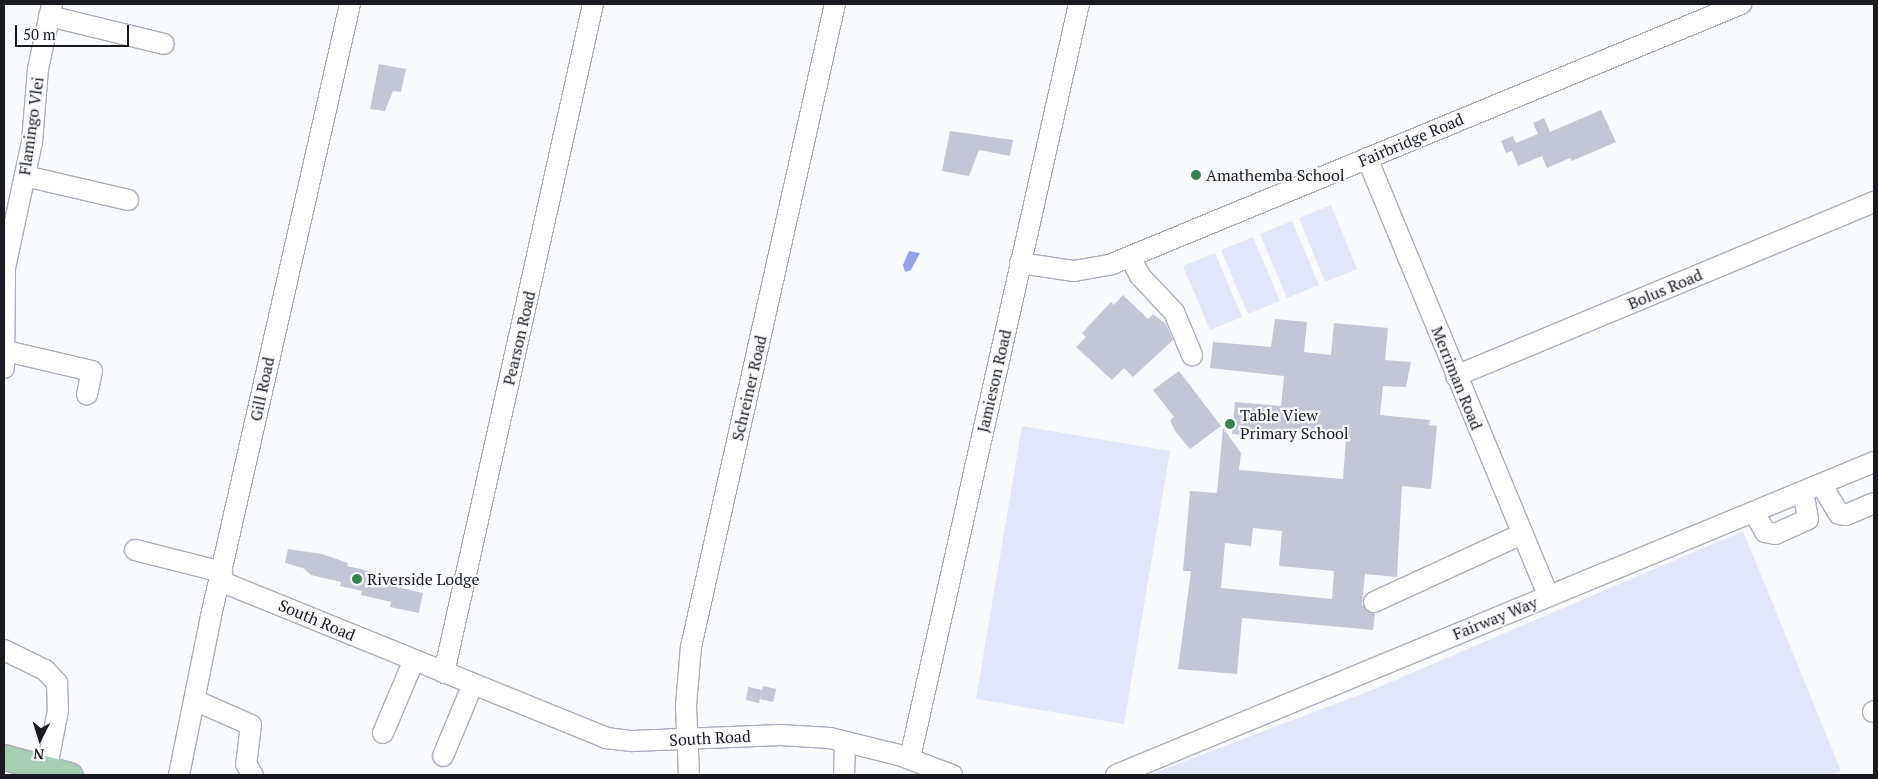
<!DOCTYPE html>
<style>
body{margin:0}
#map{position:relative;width:1878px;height:779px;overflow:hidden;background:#f9fafe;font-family:"PT Serif",serif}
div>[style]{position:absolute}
.green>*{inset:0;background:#e2e6fb}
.water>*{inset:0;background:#96a3e9}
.building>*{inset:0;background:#c2c6d7}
.roads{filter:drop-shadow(1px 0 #a9adbe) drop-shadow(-1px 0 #a9adbe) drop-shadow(0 1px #a9adbe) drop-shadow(0 -1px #a9adbe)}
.minor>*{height:20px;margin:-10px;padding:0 10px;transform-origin:10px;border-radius:10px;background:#fff}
.major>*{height:25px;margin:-12.5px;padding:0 12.5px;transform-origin:12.5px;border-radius:12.5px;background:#a7cdb3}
.dots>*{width:14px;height:14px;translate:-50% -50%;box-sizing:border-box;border:2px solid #f9fafe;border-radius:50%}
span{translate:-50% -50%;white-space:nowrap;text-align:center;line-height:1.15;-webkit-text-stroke:4.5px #f9fafe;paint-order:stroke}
.street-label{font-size:16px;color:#191b21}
.poi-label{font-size:16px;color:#191b21}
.left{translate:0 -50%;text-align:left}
.frame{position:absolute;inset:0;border:5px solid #191b21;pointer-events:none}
.north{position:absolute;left:15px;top:714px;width:50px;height:50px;-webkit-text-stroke:4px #f9fafe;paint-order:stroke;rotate:185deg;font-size:14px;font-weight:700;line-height:20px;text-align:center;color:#191b21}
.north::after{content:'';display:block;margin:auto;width:18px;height:22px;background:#191b21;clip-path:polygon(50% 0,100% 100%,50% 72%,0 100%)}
.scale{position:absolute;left:15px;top:25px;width:114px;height:22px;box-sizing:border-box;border:2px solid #191b21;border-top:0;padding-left:6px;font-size:15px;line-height:18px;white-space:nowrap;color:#191b21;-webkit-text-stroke:4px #f9fafe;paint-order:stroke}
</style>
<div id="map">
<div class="green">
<div style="clip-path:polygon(1331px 205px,1357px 269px,1325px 282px,1299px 218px)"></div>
<div style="clip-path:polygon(1292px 221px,1319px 285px,1287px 298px,1260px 234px)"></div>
<div style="clip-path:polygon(1253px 237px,1280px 301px,1248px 314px,1221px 250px)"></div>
<div style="clip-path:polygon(1215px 253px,1242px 317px,1210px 330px,1183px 266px)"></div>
<div style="clip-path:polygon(1022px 426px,1170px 451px,1124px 724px,976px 699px)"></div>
<div style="clip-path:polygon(1743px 531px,1841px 771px,1831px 775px,1148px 775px,1372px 690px)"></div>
</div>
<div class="water">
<div style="clip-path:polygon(909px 251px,920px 253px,911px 270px,905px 272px,903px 265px)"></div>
</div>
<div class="building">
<div style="clip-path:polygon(379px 64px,406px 69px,401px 92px,393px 91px,385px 111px,370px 109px)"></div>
<div style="clip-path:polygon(1601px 110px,1616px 142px,1572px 161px,1570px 158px,1547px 168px,1542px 156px,1518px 166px,1512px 151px,1506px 153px,1501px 141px,1513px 136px,1516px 143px,1538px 134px,1533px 123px,1544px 118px,1550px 132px)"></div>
<div style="clip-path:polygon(950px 131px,1013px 140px,1010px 156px,979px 150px,969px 176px,942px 171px)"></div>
<div style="clip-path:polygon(1123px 295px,1148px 319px,1153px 314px,1166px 324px,1173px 340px,1133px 377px,1124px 368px,1112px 380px,1076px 347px,1086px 337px,1082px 333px,1111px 302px,1114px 305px)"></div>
<div style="clip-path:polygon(evenodd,1275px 319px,1307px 322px,1304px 352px,1331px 355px,1334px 323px,1388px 328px,1385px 360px,1411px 362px,1406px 387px,1383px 386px,1380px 415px,1430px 420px,1429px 425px,1437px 426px,1431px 489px,1402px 486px,1397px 577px,1365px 574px,1362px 605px,1375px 614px,1373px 630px,1242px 618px,1237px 674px,1178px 669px,1191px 571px,1183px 571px,1190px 491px,1217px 493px,1223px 428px,1241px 453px,1239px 470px,1343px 479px,1346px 437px,1259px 430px,1259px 436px,1232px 434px,1235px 402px,1281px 406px,1284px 376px,1210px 368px,1213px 342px,1271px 347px,1275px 319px,1253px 528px,1282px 531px,1279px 566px,1334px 571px,1332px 599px,1221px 588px,1225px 543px,1251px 546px,1253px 528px)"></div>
<div style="clip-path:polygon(1179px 371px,1221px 426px,1190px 449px,1175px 431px,1170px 420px,1174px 417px,1153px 390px)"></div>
<div style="clip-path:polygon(288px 549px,322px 554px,348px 563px,347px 566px,373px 572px,372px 577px,398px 582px,397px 587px,423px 593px,419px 613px,390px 607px,391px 602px,361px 595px,362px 591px,340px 586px,341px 582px,311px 575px,303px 568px,285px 563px)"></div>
<div style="clip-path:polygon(763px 686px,776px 689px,773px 702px,760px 699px)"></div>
<div style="clip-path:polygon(748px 687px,762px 690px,759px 703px,746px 700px)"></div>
</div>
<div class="roads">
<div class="minor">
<div style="left:49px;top:16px;width:118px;rotate:13.7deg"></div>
<div style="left:1367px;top:158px;width:474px;rotate:67.5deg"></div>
<div style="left:25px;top:176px;width:106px;rotate:13.1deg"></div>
<div style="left:1130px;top:257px;width:21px;rotate:62deg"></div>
<div style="left:1140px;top:276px;width:50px;rotate:46.6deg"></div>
<div style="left:1174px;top:312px;width:47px;rotate:67.3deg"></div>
<div style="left:1020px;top:263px;width:55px;rotate:8.4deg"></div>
<div style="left:1074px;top:271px;width:39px;rotate:-10deg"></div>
<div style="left:1112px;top:264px;width:681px;rotate:-22.46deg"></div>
<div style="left:6px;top:351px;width:88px;rotate:13.1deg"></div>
<div style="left:92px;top:371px;width:24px;rotate:102deg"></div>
<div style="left:4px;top:368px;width:100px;rotate:-89.4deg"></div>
<div style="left:5px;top:268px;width:129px;rotate:-77.9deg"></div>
<div style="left:32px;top:142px;width:73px;rotate:-85.3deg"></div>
<div style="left:38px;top:69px;width:66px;rotate:-77.8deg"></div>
<div style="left:1456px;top:376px;width:453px;rotate:-22.6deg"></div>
<div style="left:1821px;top:484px;width:35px;rotate:59deg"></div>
<div style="left:1839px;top:514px;width:7px;rotate:8deg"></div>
<div style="left:1846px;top:515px;width:30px;rotate:-23deg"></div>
<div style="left:1754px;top:512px;width:23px;rotate:61deg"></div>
<div style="left:1765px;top:532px;width:10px;rotate:11deg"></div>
<div style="left:1775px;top:534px;width:36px;rotate:-24deg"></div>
<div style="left:1808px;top:519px;width:27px;rotate:-100deg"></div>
<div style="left:135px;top:550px;width:90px;rotate:14.2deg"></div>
<div style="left:220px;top:581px;width:417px;rotate:22.1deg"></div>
<div style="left:606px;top:738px;width:26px;rotate:7deg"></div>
<div style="left:632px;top:741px;width:149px;rotate:-2.3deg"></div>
<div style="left:781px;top:735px;width:49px;rotate:3.5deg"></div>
<div style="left:830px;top:738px;width:71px;rotate:13.8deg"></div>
<div style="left:899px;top:755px;width:57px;rotate:20.7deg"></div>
<div style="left:1374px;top:602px;width:163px;rotate:-24.7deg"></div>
<div style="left:4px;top:650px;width:46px;rotate:26deg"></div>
<div style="left:45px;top:670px;width:18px;rotate:47deg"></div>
<div style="left:57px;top:683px;width:27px;rotate:88deg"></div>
<div style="left:58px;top:710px;width:58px;rotate:100.9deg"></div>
<div style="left:444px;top:673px;width:685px;rotate:-77.44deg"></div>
<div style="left:194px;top:700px;width:62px;rotate:23.7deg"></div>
<div style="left:251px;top:725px;width:39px;rotate:97deg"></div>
<div style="left:246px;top:764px;width:13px;rotate:58deg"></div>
<div style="left:1873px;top:712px;width:1px;rotate:-45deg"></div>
<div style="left:383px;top:733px;width:79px;rotate:-67deg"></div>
<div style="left:443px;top:756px;width:78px;rotate:-67.4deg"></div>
<div style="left:910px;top:758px;width:773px;rotate:-77.37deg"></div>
<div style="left:179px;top:775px;width:162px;rotate:-78.6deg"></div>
<div style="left:211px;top:616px;width:628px;rotate:-77.2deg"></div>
<div style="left:689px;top:775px;width:69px;rotate:-92.5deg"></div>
<div style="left:686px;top:706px;width:59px;rotate:-85.2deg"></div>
<div style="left:691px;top:647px;width:659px;rotate:-77.38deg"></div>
<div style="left:844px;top:775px;width:33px;rotate:-88deg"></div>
<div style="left:1116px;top:775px;width:820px;rotate:-22.44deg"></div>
</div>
<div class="major">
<div style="left:4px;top:757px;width:68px;rotate:15.3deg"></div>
</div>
</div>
<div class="dots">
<div style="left:1196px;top:175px;background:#358453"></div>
<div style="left:1230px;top:424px;background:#358453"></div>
<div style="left:357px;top:579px;background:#358453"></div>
</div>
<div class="street-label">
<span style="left:31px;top:126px;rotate:-82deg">Flamingo Vlei</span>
<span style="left:1411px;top:140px;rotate:-23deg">Fairbridge Road</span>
<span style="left:1665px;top:289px;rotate:-23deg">Bolus Road</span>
<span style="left:519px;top:338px;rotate:-77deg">Pearson Road</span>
<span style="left:1457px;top:378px;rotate:68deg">Merriman Road</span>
<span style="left:994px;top:381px;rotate:-77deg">Jamieson Road</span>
<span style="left:749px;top:388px;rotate:-77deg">Schreiner Road</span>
<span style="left:262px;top:389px;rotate:-78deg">Gill Road</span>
<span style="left:1495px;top:618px;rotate:-22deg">Fairway Way</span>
<span style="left:317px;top:620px;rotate:23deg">South Road</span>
<span style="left:710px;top:738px;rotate:-3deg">South Road</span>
</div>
<div class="poi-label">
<span class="left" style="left:1206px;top:175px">Amathemba School</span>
<span class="left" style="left:1240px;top:424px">Table View<br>Primary School</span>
<span class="left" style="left:367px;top:579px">Riverside Lodge</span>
</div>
<div class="frame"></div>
<div class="north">N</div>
<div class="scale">50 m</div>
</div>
